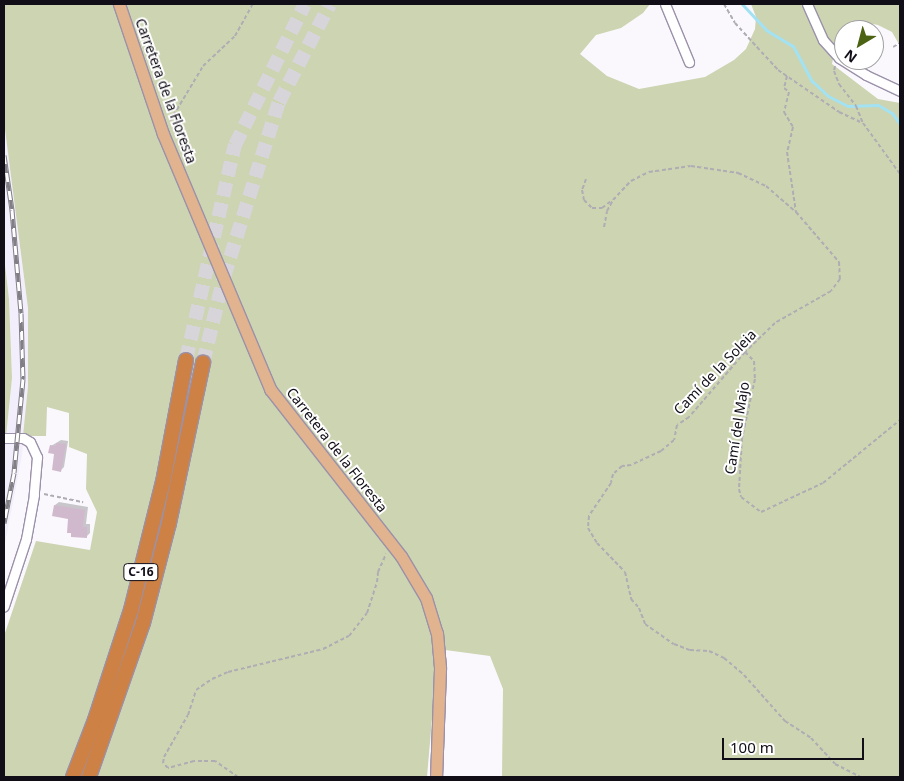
<!DOCTYPE html>
<meta charset="utf-8">
<style>
body{margin:0}
#map{position:relative;width:904px;height:781px;overflow:hidden;background:#faf8fd;font-family:"Noto Sans",sans-serif}
div>[style]{position:absolute}
.built>*{inset:0;background:#f3eefb}
.green>*{inset:0;background:#ccd4b2}
.shadow>*{inset:0;background:#0003}
.stream>*{height:3px;margin:-1.5px;padding:0 1.5px;transform-origin:1.5px;border-radius:1.5px;background:#a2e2f3}
.building>*{inset:0;background:#d0b9cd}
.highway-tunnel>*{height:14px;margin-top:-7px;transform-origin:0;background:repeating-linear-gradient(90deg,#d7d5da 0 14px,transparent 0 21px)}
.path>*{height:2px;margin-top:-1px;transform-origin:0;background:repeating-linear-gradient(90deg,#afadb3 0 4px,transparent 0 6.5px)}
.roads{filter:drop-shadow(1px 0 #9b91a9) drop-shadow(-1px 0 #9b91a9) drop-shadow(0 1px #9b91a9) drop-shadow(0 -1px #9b91a9)}
.minor>*{height:9px;margin:-4.5px;padding:0 4.5px;transform-origin:4.5px;border-radius:4.5px;background:#fff}
.major>*{height:11px;margin:-5.5px;padding:0 5.5px;transform-origin:5.5px;border-radius:5.5px;background:#e1b38f}
.highway>*{height:14px;margin:-7px;padding:0 7px;transform-origin:7px;border-radius:7px;background:#cd8144}
.rail>*{height:5px;margin-top:-2.5px;transform-origin:0;background:repeating-linear-gradient(90deg,#fff 0 9px,#817e85 0 18px);box-sizing:border-box;border-block:1px solid #817e85}
span{translate:-50% -50%;white-space:nowrap;text-align:center;line-height:1.15;-webkit-text-stroke:4px #fff;paint-order:stroke}
.shield-label span{padding:1px 4px;background:#fff;border:1px solid;border-radius:4px;-webkit-text-stroke-width:0}
.shield-label{font-size:12px;color:#120e17;font-weight:700}
.street-label{font-size:14px;color:#120e17}
.frame{position:absolute;inset:0;border:5px solid #120e17;pointer-events:none}
.north{position:absolute;left:834px;top:20px;width:50px;height:50px;box-sizing:border-box;background:#fff;border:1px solid #a09fa2;border-radius:50%;rotate:217deg;font-size:14px;font-weight:700;line-height:20px;text-align:center;color:#120e17}
.north::after{content:'';display:block;margin:auto;width:18px;height:22px;background:#4b6313;clip-path:polygon(50% 0,100% 100%,50% 72%,0 100%)}
.scale{position:absolute;left:722px;top:738px;width:142px;height:22px;box-sizing:border-box;border:2px solid #120e17;border-top:0;padding-left:6px;font-size:15px;line-height:18px;white-space:nowrap;color:#120e17;-webkit-text-stroke:4px #fff;paint-order:stroke}
</style>
<div id="map">
<div class="built">
<div style="clip-path:polygon(4px 122px,28px 308px,28px 386px,22px 455px,4px 549px,4px 456px,12px 378px,9px 299px,4px 256px)"></div>
</div>
<div class="green">
<div style="clip-path:polygon(4px 4px,650px 4px,643px 13px,621px 28px,596px 35px,580px 54px,607px 76px,639px 89px,705px 77px,734px 60px,746px 49px,755px 29px,756px 17px,751px 4px,900px 4px,900px 46px,892px 32px,878px 25px,873px 24px,865px 30px,844px 30px,844px 48px,833px 59px,832px 64px,878px 99px,900px 103px,900px 777px,502px 777px,503px 689px,490px 656px,438px 649px,427px 777px,4px 777px,4px 636px,36px 541px,90px 550px,97px 512px,86px 489px,87px 454px,69px 447px,69px 413px,47px 407px,46px 436px,23px 436px,28px 386px,28px 308px,4px 122px)"></div>
<div style="clip-path:polygon(4px 256px,9px 299px,12px 378px,4px 456px)"></div>
</div>
<div class="shadow">
<div style="clip-path:polygon(61px 440px,68px 441px,64px 467px,61px 470px,51px 446px)"></div>
<div style="clip-path:polygon(59px 502px,88px 507px,86px 524px,90px 524px,90px 533px,86px 537px,55px 505px)"></div>
</div>
<div class="stream">
<div style="left:742px;top:4px;width:35px;rotate:47deg"></div>
<div style="left:766px;top:30px;width:31px;rotate:31deg"></div>
<div style="left:793px;top:46px;width:40px;rotate:62deg"></div>
<div style="left:812px;top:81px;width:22px;rotate:43deg"></div>
<div style="left:828px;top:96px;width:22px;rotate:27deg"></div>
<div style="left:848px;top:106px;width:30px;rotate:-2deg"></div>
<div style="left:878px;top:105px;width:16px;rotate:30deg"></div>
<div style="left:892px;top:113px;width:14px;rotate:54deg"></div>
</div>
<div class="building">
<div style="clip-path:polygon(56px 443px,66px 444px,61px 472px,52px 470px,54px 454px,48px 453px,50px 445px,56px 446px)"></div>
<div style="clip-path:polygon(54px 505px,85px 510px,83px 527px,87px 527px,87px 538px,71px 537px,71px 533px,67px 533px,68px 519px,52px 516px)"></div>
</div>
<div class="highway-tunnel">
<div style="left:186px;top:360px;width:221px;rotate:-77.2deg"></div>
<div style="left:235px;top:145px;width:157px;rotate:-63.6deg"></div>
<div style="left:203px;top:363px;width:89px;rotate:-76.3deg"></div>
<div style="left:224px;top:277px;width:183px;rotate:-72.6deg"></div>
<div style="left:279px;top:102px;width:110px;rotate:-62.5deg"></div>
</div>
<div class="path">
<div style="left:724px;top:4px;width:22px;rotate:60deg"></div>
<div style="left:735px;top:23px;width:64px;rotate:47.5deg"></div>
<div style="left:778px;top:70px;width:74px;rotate:34.5deg"></div>
<div style="left:839px;top:112px;width:26px;rotate:25deg"></div>
<div style="left:863px;top:123px;width:63px;rotate:54deg"></div>
<div style="left:893px;top:47px;width:8px;rotate:-30deg"></div>
<div style="left:835px;top:66px;width:5px;rotate:101deg"></div>
<div style="left:834px;top:71px;width:14px;rotate:69deg"></div>
<div style="left:839px;top:84px;width:28px;rotate:52deg"></div>
<div style="left:856px;top:106px;width:18px;rotate:68deg"></div>
<div style="left:787px;top:76px;width:12px;rotate:104deg"></div>
<div style="left:784px;top:88px;width:6px;rotate:39deg"></div>
<div style="left:789px;top:92px;width:21px;rotate:104deg"></div>
<div style="left:784px;top:112px;width:17px;rotate:59deg"></div>
<div style="left:793px;top:127px;width:26px;rotate:103deg"></div>
<div style="left:787px;top:152px;width:61px;rotate:81.5deg"></div>
<div style="left:170px;top:121px;width:64px;rotate:-59deg"></div>
<div style="left:203px;top:66px;width:44px;rotate:-43.2deg"></div>
<div style="left:235px;top:36px;width:37px;rotate:-61deg"></div>
<div style="left:586px;top:179px;width:12px;rotate:110deg"></div>
<div style="left:582px;top:190px;width:10px;rotate:79deg"></div>
<div style="left:584px;top:200px;width:11px;rotate:45deg"></div>
<div style="left:592px;top:208px;width:10px"></div>
<div style="left:602px;top:208px;width:11px;rotate:-38deg"></div>
<div style="left:604px;top:227px;width:16px;rotate:-79deg"></div>
<div style="left:607px;top:211px;width:13px;rotate:-61deg"></div>
<div style="left:613px;top:200px;width:26px;rotate:-47deg"></div>
<div style="left:631px;top:181px;width:20px;rotate:-27deg"></div>
<div style="left:649px;top:172px;width:42px;rotate:-8.1deg"></div>
<div style="left:691px;top:166px;width:48px;rotate:8.5deg"></div>
<div style="left:738px;top:173px;width:31px;rotate:25deg"></div>
<div style="left:766px;top:186px;width:40px;rotate:41deg"></div>
<div style="left:796px;top:212px;width:66px;rotate:49.3deg"></div>
<div style="left:839px;top:262px;width:17px;rotate:87deg"></div>
<div style="left:840px;top:279px;width:15px;rotate:127deg"></div>
<div style="left:831px;top:291px;width:64px;rotate:150.3deg"></div>
<div style="left:775px;top:323px;width:42px;rotate:136deg"></div>
<div style="left:745px;top:352px;width:86px;rotate:130.7deg"></div>
<div style="left:689px;top:417px;width:14px;rotate:146deg"></div>
<div style="left:677px;top:425px;width:15px;rotate:101deg"></div>
<div style="left:674px;top:440px;width:17px;rotate:140deg"></div>
<div style="left:661px;top:451px;width:33px;rotate:155deg"></div>
<div style="left:631px;top:465px;width:9px;rotate:174deg"></div>
<div style="left:622px;top:466px;width:12px;rotate:138deg"></div>
<div style="left:613px;top:474px;width:9px;rotate:103deg"></div>
<div style="left:611px;top:483px;width:40px;rotate:124deg"></div>
<div style="left:589px;top:516px;width:12px;rotate:95deg"></div>
<div style="left:588px;top:528px;width:17px;rotate:59deg"></div>
<div style="left:597px;top:543px;width:40px;rotate:46deg"></div>
<div style="left:625px;top:572px;width:28px;rotate:77deg"></div>
<div style="left:631px;top:599px;width:12px;rotate:48deg"></div>
<div style="left:639px;top:608px;width:17px;rotate:69deg"></div>
<div style="left:645px;top:624px;width:35px;rotate:35deg"></div>
<div style="left:674px;top:644px;width:17px;rotate:21deg"></div>
<div style="left:690px;top:650px;width:19px;rotate:3deg"></div>
<div style="left:709px;top:651px;width:17px;rotate:25deg"></div>
<div style="left:724px;top:658px;width:26px;rotate:40deg"></div>
<div style="left:744px;top:675px;width:62px;rotate:48.3deg"></div>
<div style="left:785px;top:721px;width:31px;rotate:33deg"></div>
<div style="left:811px;top:738px;width:35px;rotate:47deg"></div>
<div style="left:835px;top:764px;width:29px;rotate:27deg"></div>
<div style="left:745px;top:352px;width:13px;rotate:45deg"></div>
<div style="left:754px;top:361px;width:18px;rotate:87deg"></div>
<div style="left:755px;top:379px;width:60px;rotate:102.4deg"></div>
<div style="left:742px;top:438px;width:51px;rotate:93.4deg"></div>
<div style="left:739px;top:489px;width:8px;rotate:76deg"></div>
<div style="left:741px;top:497px;width:25px;rotate:37deg"></div>
<div style="left:761px;top:512px;width:68px;rotate:-25.1deg"></div>
<div style="left:823px;top:483px;width:99px;rotate:-39.3deg"></div>
<div style="left:44px;top:494px;width:40px;rotate:12deg"></div>
<div style="left:238px;top:777px;width:28px;rotate:-145deg"></div>
<div style="left:215px;top:761px;width:21px;rotate:180deg"></div>
<div style="left:194px;top:761px;width:27px;rotate:165deg"></div>
<div style="left:168px;top:768px;width:7px;rotate:-135deg"></div>
<div style="left:163px;top:763px;width:6px;rotate:-81deg"></div>
<div style="left:164px;top:757px;width:48px;rotate:-60.3deg"></div>
<div style="left:188px;top:715px;width:26px;rotate:-72deg"></div>
<div style="left:196px;top:690px;width:19px;rotate:-35deg"></div>
<div style="left:212px;top:679px;width:17px;rotate:-24deg"></div>
<div style="left:228px;top:672px;width:98px;rotate:-13.6deg"></div>
<div style="left:323px;top:649px;width:29px;rotate:-27deg"></div>
<div style="left:349px;top:636px;width:29px;rotate:-52deg"></div>
<div style="left:367px;top:613px;width:33px;rotate:-72deg"></div>
<div style="left:377px;top:582px;width:10px;rotate:-84deg"></div>
<div style="left:378px;top:572px;width:20px;rotate:-66deg"></div>
</div>
<div class="roads">
<div class="minor">
<div style="left:665px;top:4px;width:63px;rotate:67.5deg"></div>
<div style="left:807px;top:4px;width:39px;rotate:66deg"></div>
<div style="left:823px;top:40px;width:24px;rotate:48deg"></div>
<div style="left:839px;top:58px;width:32px;rotate:32deg"></div>
<div style="left:866px;top:75px;width:38px;rotate:25deg"></div>
<div style="left:4px;top:438px;width:19px"></div>
<div style="left:23px;top:438px;width:8px;rotate:30deg"></div>
<div style="left:30px;top:442px;width:17px;rotate:65deg"></div>
<div style="left:37px;top:457px;width:38px;rotate:95deg"></div>
<div style="left:34px;top:495px;width:45px;rotate:100.3deg"></div>
<div style="left:26px;top:539px;width:71px;rotate:108.2deg"></div>
</div>
<div class="major">
<div style="left:119px;top:4px;width:137px;rotate:71.3deg"></div>
<div style="left:163px;top:134px;width:277px;rotate:67.2deg"></div>
<div style="left:270px;top:389px;width:212px;rotate:51.9deg"></div>
<div style="left:401px;top:556px;width:49px;rotate:59.2deg"></div>
<div style="left:426px;top:598px;width:37px;rotate:73deg"></div>
<div style="left:437px;top:633px;width:36px;rotate:85deg"></div>
<div style="left:440px;top:669px;width:108px;rotate:92.1deg"></div>
</div>
<div class="highway">
<div style="left:73px;top:777px;width:61px;rotate:-68.9deg"></div>
<div style="left:95px;top:720px;width:116px;rotate:-71.9deg"></div>
<div style="left:131px;top:610px;width:132px;rotate:-76deg"></div>
<div style="left:163px;top:482px;width:124px;rotate:-79.3deg"></div>
<div style="left:89px;top:777px;width:163px;rotate:-70.7deg"></div>
<div style="left:143px;top:623px;width:103px;rotate:-75.4deg"></div>
<div style="left:169px;top:523px;width:164px;rotate:-78deg"></div>
</div>
</div>
<div class="rail">
<div style="left:4px;top:155px;width:56px;rotate:81.7deg"></div>
<div style="left:12px;top:210px;width:103px;rotate:85deg"></div>
<div style="left:21px;top:313px;width:66px;rotate:88.3deg"></div>
<div style="left:23px;top:379px;width:94px;rotate:95.5deg"></div>
<div style="left:14px;top:473px;width:51px;rotate:101.3deg"></div>
</div>
<div class="shield-label">
<span style="left:141px;top:572px">C-16</span>
</div>
<div class="street-label">
<span style="left:166px;top:91px;rotate:70deg">Carretera de la Floresta</span>
<span style="left:715px;top:372px;rotate:-46deg">Camí de la Soleia</span>
<span style="left:737px;top:428px;rotate:-81deg">Camí del Majo</span>
<span style="left:337px;top:450px;rotate:52deg">Carretera de la Floresta</span>
</div>
<div class="frame"></div>
<div class="north">N</div>
<div class="scale">100 m</div>
</div>
